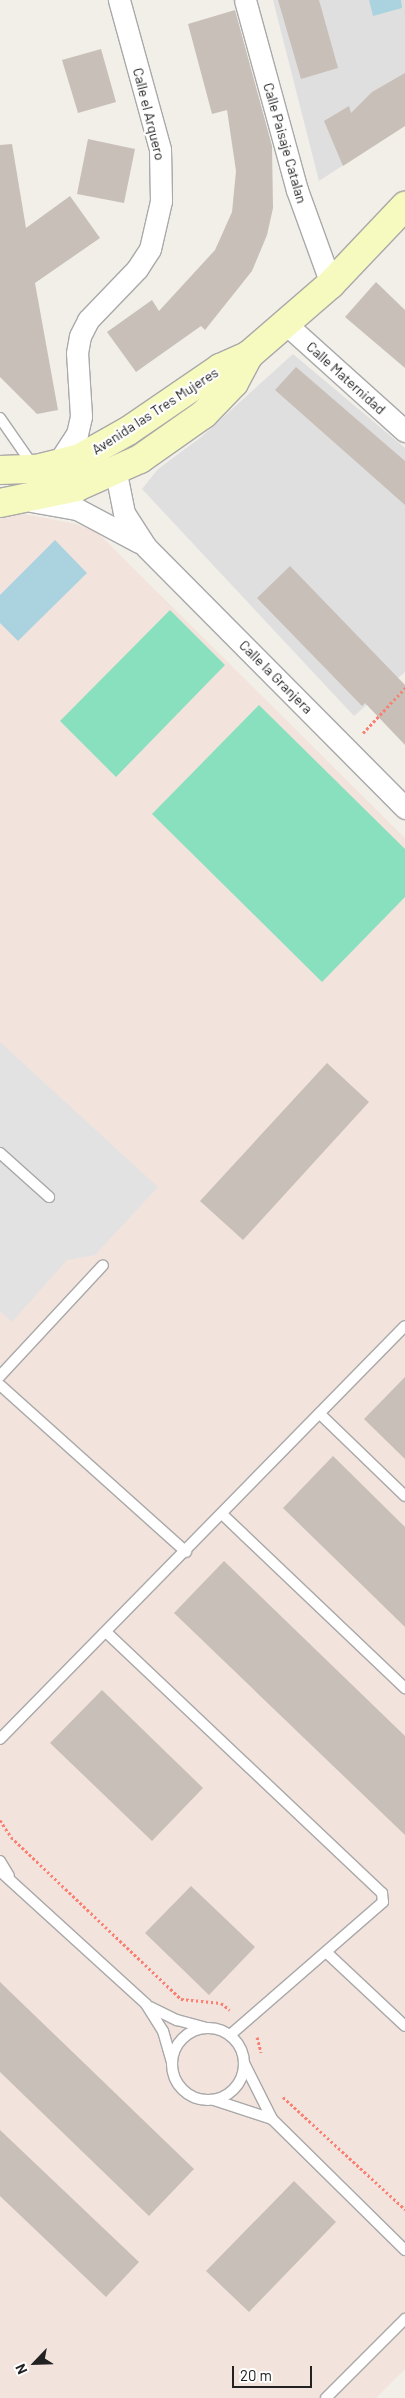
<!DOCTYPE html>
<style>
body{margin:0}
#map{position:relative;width:405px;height:2398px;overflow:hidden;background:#f2efe9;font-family:Barlow,sans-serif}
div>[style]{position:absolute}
.residential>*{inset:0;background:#e0dfdf}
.military>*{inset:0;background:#f3e3dd}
.pitch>*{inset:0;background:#88e0be}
.parking>*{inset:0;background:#e2e2e2}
.water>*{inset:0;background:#aad3df}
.building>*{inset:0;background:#c7bfb8}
.path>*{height:3px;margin-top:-1.5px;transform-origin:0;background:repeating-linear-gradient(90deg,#fa8072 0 2.5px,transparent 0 5px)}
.roads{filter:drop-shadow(1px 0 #a9a9a9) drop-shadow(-1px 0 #a9a9a9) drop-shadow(0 1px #a9a9a9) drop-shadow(0 -1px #a9a9a9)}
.lane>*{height:10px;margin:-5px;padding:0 5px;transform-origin:5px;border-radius:5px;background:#fff}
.lane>.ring{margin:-5px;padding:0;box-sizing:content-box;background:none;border:10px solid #fff;border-radius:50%}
.street>*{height:21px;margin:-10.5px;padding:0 10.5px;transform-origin:10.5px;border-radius:10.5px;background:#fff}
.secondary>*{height:28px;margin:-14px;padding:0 14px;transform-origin:14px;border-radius:14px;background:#f7fabf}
span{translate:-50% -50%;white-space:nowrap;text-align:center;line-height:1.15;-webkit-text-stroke:4.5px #fff;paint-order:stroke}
.street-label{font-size:14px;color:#222}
.north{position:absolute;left:10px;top:2338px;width:50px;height:50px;-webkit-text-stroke:4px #fff;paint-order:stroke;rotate:246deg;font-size:14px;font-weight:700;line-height:20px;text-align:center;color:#222}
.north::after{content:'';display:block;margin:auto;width:18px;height:22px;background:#222;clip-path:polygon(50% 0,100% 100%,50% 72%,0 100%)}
.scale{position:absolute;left:232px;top:2366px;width:80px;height:22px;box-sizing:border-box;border:2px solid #222;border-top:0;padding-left:6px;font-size:15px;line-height:18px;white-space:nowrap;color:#222;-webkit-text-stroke:4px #fff;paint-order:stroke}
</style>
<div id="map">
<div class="residential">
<div style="clip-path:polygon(273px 0,405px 0,405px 125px,319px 181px)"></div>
<div style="clip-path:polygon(293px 354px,405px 448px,405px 672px,354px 716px,142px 489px,158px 469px,200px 438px)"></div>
</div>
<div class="military">
<div style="clip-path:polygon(19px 513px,76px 524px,98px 533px,405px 838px,405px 2369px,376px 2398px,0 2398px,0 515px)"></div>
</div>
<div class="pitch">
<div style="clip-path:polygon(170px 610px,225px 665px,116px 777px,60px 721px)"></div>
<div style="clip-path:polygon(259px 705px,405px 849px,405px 897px,322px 982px,152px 814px)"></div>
</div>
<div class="parking">
<div style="clip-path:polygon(0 1042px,158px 1187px,95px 1255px,67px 1260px,12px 1322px,0 1311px)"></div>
</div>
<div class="water">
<div style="clip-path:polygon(369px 0,401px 0,402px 8px,373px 16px)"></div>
<div style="clip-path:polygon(55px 540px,87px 573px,18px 641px,0 623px,0 595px)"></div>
</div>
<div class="building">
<div style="clip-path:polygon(278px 0,319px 0,338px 68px,301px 79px)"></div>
<div style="clip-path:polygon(235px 10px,272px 146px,273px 208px,267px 235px,252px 271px,205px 330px,201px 326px,136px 372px,107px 332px,152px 300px,159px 311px,215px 250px,232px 212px,236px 171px,227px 110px,212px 114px,188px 24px)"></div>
<div style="clip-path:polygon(101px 49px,116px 102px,78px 113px,62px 60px)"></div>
<div style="clip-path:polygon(405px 73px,405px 126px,343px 166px,324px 121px,349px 106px,351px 113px,372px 92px)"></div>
<div style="clip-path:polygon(88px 139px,135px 149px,124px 203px,77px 194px)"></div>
<div style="clip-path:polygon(12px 144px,26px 228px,70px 196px,100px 238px,35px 283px,58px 410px,37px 414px,0 377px,0 145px)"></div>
<div style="clip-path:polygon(376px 282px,405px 310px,405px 368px,345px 317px)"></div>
<div style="clip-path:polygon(296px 367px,405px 461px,405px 505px,275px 390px)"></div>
<div style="clip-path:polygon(290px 566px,405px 685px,405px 745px,365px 703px,362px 706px,257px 598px)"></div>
<div style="clip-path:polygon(327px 1063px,369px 1102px,243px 1240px,200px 1201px)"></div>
<div style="clip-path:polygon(405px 1377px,405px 1459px,364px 1419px)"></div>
<div style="clip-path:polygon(333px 1456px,405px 1527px,405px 1627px,283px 1508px)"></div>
<div style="clip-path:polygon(224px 1561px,405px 1736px,405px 1835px,174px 1613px)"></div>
<div style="clip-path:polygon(102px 1690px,203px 1788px,152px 1841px,50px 1743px)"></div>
<div style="clip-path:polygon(191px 1886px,255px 1947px,209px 1995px,145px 1933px)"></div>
<div style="clip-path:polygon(0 1982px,194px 2169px,149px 2216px,0 2072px)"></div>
<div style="clip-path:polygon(0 2130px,139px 2262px,106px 2297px,0 2196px)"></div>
<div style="clip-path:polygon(294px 2181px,336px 2222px,249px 2312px,206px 2271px)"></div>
</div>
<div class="path">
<div style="left:363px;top:733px;width:62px;rotate:-47deg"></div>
<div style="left:0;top:1820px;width:20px;rotate:57deg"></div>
<div style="left:11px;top:1837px;width:235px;rotate:43.6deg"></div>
<div style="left:181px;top:1999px;width:40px;rotate:5.7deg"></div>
<div style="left:221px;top:2003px;width:11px;rotate:38deg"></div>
<div style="left:257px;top:2037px;width:16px;rotate:75deg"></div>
<div style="left:283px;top:2097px;width:166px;rotate:42.6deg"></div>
</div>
<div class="roads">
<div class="lane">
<div style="left:0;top:418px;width:60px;rotate:55.2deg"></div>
<div style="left:0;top:1153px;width:66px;rotate:41.9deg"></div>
<div style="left:0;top:1376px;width:151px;rotate:-47.1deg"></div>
<div style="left:0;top:1385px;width:250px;rotate:41.9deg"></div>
<div style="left:320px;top:1414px;width:118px;rotate:44deg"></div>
<div style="left:222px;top:1514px;width:253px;rotate:43.6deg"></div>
<div style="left:106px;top:1632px;width:380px;rotate:43.4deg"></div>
<div style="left:382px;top:1893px;width:9px;rotate:84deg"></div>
<div style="left:383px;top:1902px;width:203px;rotate:139deg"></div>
<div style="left:0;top:1739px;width:578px;rotate:-45.56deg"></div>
<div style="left:0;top:1861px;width:17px;rotate:59deg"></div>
<div style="left:0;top:1871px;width:197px;rotate:42.3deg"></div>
<div style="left:146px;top:2004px;width:32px;rotate:58deg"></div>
<div style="left:163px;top:2031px;width:33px;rotate:74deg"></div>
<div style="left:326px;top:1952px;width:108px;rotate:43.1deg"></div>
<div style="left:150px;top:2007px;width:30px;rotate:26deg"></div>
<div style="left:177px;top:2020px;width:28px;rotate:15deg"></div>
<div class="ring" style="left:172px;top:2028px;width:62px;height:62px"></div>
<div style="left:244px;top:2063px;width:63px;rotate:63.4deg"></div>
<div style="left:272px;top:2119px;width:187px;rotate:44.6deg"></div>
<div style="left:214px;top:2100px;width:61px;rotate:18.1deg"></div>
<div style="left:326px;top:2398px;width:112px;rotate:-45deg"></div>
</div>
<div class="street">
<div style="left:245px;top:0;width:197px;rotate:74.7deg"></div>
<div style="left:297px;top:190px;width:100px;rotate:70.1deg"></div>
<div style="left:286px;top:324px;width:160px;rotate:42deg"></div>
<div style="left:56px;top:466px;width:38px;rotate:-57deg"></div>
<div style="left:77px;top:434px;width:18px;rotate:-77deg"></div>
<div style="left:81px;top:416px;width:63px;rotate:-93.6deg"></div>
<div style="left:77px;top:353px;width:17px;rotate:-80deg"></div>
<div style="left:80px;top:336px;width:18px;rotate:-63deg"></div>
<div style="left:88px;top:320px;width:71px;rotate:-46.1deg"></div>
<div style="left:137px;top:269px;width:24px;rotate:-57deg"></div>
<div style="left:150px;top:249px;width:49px;rotate:-77.1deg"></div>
<div style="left:161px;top:201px;width:52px;rotate:-91.1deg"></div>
<div style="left:160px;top:149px;width:155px;rotate:-105.4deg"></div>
<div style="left:116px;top:473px;width:41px;rotate:78.7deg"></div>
<div style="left:124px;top:513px;width:40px;rotate:57.1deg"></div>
<div style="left:146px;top:547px;width:368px;rotate:45.2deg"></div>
<div style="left:31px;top:501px;width:47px;rotate:9.9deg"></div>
<div style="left:77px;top:509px;width:70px;rotate:28deg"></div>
</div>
<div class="secondary">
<div style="left:0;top:470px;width:36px;rotate:-2deg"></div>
<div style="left:36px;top:469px;width:45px;rotate:-14deg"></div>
<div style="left:80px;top:458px;width:55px;rotate:-29.4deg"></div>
<div style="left:128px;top:431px;width:112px;rotate:-34.4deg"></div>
<div style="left:220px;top:368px;width:32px;rotate:-24deg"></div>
<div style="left:249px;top:355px;width:108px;rotate:-40.9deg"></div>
<div style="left:331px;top:284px;width:108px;rotate:-46.5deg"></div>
<div style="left:0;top:503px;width:79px;rotate:-11.7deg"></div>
<div style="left:77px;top:487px;width:69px;rotate:-24deg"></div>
<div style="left:140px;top:459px;width:78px;rotate:-35.1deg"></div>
<div style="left:204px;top:414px;width:43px;rotate:-45.9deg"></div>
<div style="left:234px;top:383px;width:32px;rotate:-62deg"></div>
</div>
</div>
<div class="street-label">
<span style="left:149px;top:114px;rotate:76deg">Calle el Arquero</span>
<span style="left:285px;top:143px;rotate:74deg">Calle Paisaje Catalan</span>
<span style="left:346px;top:378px;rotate:42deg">Calle Maternidad</span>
<span style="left:155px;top:411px;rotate:-33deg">Avenida las Tres Mujeres</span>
<span style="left:276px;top:677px;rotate:45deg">Calle la Granjera</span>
</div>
<div class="north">N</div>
<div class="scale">20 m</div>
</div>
